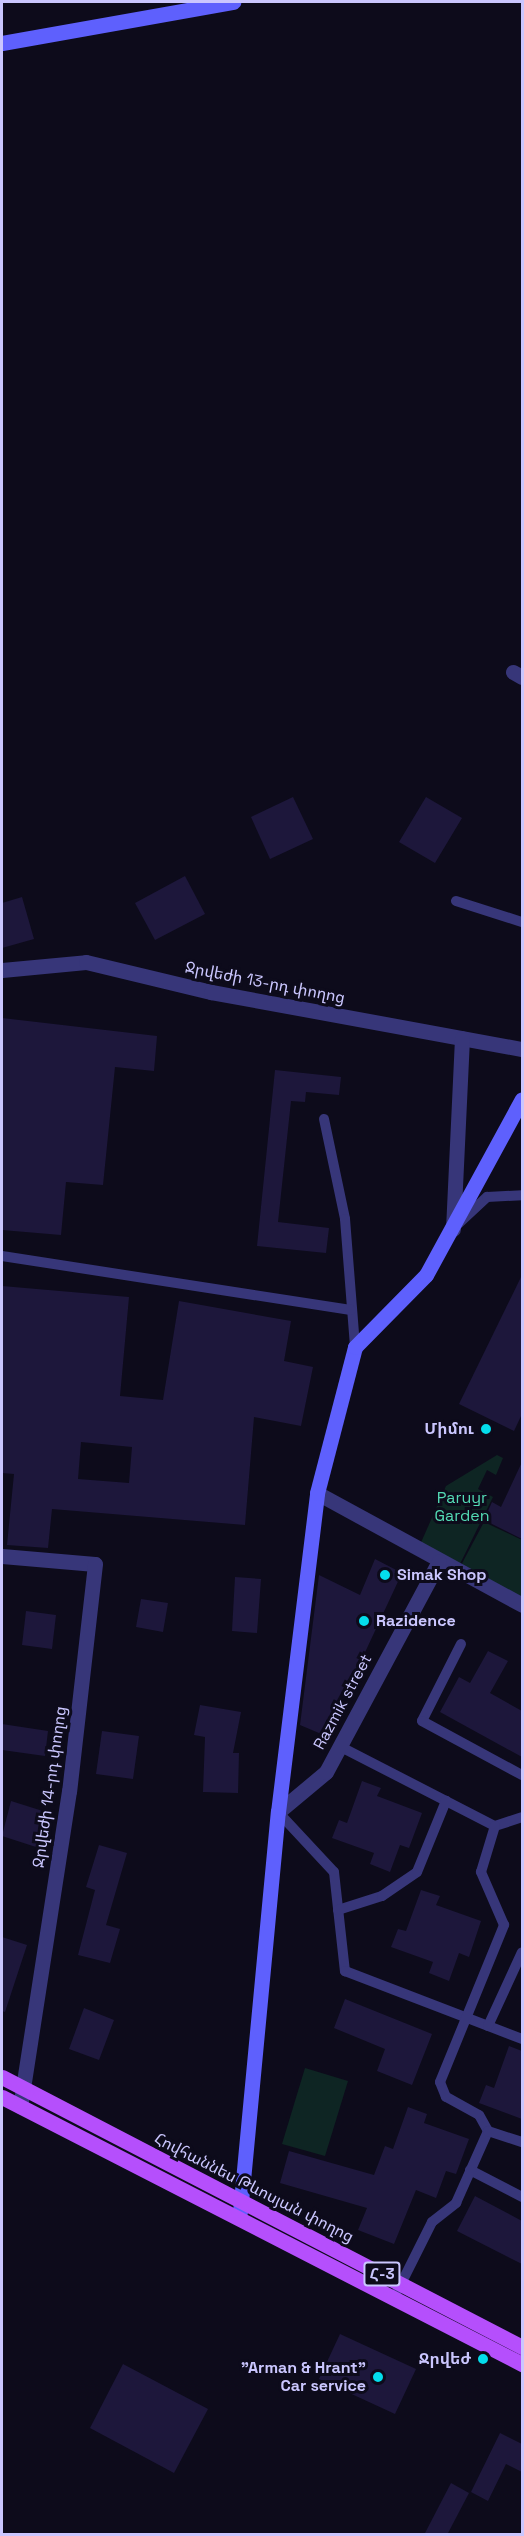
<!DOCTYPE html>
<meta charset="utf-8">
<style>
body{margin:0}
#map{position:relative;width:524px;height:2536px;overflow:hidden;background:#0d0b1b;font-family:"Space Grotesk","Noto Sans Armenian",sans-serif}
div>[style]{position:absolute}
.green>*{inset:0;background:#0e2523}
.building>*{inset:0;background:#1d173b}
.lane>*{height:10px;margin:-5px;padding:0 5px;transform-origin:5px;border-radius:5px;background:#373679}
.street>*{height:15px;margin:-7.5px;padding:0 7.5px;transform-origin:7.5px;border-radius:7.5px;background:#373679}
.secondary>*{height:15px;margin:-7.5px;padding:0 7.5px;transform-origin:7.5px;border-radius:7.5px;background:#5e60fd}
.primary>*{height:15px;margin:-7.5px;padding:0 7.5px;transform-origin:7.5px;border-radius:7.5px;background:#b54ffc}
.dots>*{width:16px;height:16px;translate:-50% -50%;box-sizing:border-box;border:3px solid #0d0b1b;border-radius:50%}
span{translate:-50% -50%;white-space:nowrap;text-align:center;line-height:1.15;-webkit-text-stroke:6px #0d0b1b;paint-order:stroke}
.shield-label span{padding:2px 4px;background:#0d0b1b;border:2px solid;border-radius:4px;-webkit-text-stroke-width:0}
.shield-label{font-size:15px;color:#cac6fe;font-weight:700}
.street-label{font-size:16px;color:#cac6fe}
.poi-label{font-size:16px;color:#cac6fe;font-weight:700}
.right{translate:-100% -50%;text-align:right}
.left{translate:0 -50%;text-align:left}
.park-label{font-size:16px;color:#54dbb5}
.frame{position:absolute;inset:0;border:3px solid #cac6fe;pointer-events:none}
</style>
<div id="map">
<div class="green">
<div style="clip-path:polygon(497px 1455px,503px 1458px,496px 1475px,487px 1470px,478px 1489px,493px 1497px,458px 1568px,419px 1547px,446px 1486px)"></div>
<div style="clip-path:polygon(484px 1522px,522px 1540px,522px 1602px,459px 1569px)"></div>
<div style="clip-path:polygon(305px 2068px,348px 2081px,325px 2156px,282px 2144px)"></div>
</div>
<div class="building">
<div style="clip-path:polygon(293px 797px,313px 839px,270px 859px,251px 817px)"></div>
<div style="clip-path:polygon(426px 797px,462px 818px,435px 863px,399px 842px)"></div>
<div style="clip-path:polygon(185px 876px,205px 914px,155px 940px,135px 903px)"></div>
<div style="clip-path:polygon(22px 897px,34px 939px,2px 948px,2px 903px)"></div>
<div style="clip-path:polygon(2px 1018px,157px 1036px,154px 1071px,115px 1067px,103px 1185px,66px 1182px,61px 1235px,2px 1230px)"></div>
<div style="clip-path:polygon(275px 1070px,341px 1077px,339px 1095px,306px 1092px,305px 1102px,291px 1101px,278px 1222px,329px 1228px,326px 1253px,257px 1246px)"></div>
<div style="clip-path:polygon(522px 1275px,522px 1414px,514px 1431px,459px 1404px)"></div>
<div style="clip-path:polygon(evenodd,2px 1286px,129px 1297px,120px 1396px,163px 1400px,179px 1301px,291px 1321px,284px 1361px,313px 1367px,301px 1426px,254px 1417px,245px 1525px,52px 1509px,48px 1548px,7px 1545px,14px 1474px,2px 1473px,2px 1286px,81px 1442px,132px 1447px,129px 1483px,78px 1479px,81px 1442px)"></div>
<div style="clip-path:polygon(522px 1462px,522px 1539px,484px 1520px,492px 1502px,501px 1507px)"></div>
<div style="clip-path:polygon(375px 1559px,402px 1573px,326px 1736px,300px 1725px,319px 1575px,360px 1595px)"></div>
<div style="clip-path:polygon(235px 1577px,261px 1579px,257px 1633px,232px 1631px)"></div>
<div style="clip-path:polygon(141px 1599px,168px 1603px,163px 1632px,136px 1627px)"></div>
<div style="clip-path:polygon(26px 1611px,56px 1615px,52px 1649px,22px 1645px)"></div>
<div style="clip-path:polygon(488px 1651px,508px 1661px,490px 1693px,522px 1711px,522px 1757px,440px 1712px,459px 1677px,470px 1683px)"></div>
<div style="clip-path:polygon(200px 1705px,241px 1712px,233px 1753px,239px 1753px,238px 1793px,203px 1792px,205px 1737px,194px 1735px)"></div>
<div style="clip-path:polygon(2px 1724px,48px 1731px,45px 1756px,2px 1750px)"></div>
<div style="clip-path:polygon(102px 1731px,139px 1736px,133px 1779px,96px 1774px)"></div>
<div style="clip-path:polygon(362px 1781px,381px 1788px,377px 1796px,422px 1813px,409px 1848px,400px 1845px,390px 1872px,370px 1864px,374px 1853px,332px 1838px,339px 1820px,347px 1823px)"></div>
<div style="clip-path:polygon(11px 1801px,46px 1812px,36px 1847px,2px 1836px)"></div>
<div style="clip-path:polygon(99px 1845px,127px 1853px,106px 1925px,120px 1929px,110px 1963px,78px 1955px,95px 1890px,86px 1887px)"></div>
<div style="clip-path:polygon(421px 1890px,440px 1896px,436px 1905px,481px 1921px,469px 1957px,459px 1953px,449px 1981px,429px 1973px,433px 1962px,391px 1947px,398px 1929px,406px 1931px)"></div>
<div style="clip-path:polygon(2px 1937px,27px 1945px,5px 2012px,2px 2011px)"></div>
<div style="clip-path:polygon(345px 1999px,432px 2034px,412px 2085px,377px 2071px,385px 2049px,334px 2028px)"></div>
<div style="clip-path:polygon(84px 2008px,114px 2020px,99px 2060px,69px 2049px)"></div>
<div style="clip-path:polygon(509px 2046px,522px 2051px,522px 2119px,479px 2103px,486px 2085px,494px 2088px)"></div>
<div style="clip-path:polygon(408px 2107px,427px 2114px,424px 2123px,469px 2139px,456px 2174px,446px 2171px,436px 2198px,416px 2190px,394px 2244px,358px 2230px,367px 2208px,280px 2183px,289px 2151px,374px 2175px,385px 2146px,393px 2149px)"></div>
<div style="clip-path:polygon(475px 2196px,522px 2221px,522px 2264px,457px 2231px)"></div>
<div style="clip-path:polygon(340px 2334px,416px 2369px,395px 2414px,319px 2379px)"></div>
<div style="clip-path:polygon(123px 2364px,208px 2409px,174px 2473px,90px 2428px)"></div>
<div style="clip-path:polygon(500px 2433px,522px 2444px,522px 2472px,506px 2464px,488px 2501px,471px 2492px)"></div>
<div style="clip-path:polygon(451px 2483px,469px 2493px,447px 2535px,424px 2535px)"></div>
</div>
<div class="lane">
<div style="left:456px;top:901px;width:69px;rotate:17.7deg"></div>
<div style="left:324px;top:1119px;width:102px;rotate:78.1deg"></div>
<div style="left:345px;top:1219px;width:128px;rotate:85.5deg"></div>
<div style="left:458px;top:1224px;width:40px;rotate:-43deg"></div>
<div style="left:487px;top:1197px;width:35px;rotate:-3deg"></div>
<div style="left:2px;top:1256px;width:353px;rotate:8.8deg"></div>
<div style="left:461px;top:1644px;width:86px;rotate:116.9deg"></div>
<div style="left:422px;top:1721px;width:114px;rotate:28.4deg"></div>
<div style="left:341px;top:1747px;width:173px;rotate:27.2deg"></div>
<div style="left:495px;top:1826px;width:28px;rotate:-18deg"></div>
<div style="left:278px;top:1812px;width:82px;rotate:47deg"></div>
<div style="left:334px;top:1872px;width:100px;rotate:83.7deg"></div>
<div style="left:345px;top:1971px;width:190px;rotate:21deg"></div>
<div style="left:338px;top:1910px;width:46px;rotate:-17.7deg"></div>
<div style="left:382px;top:1896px;width:42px;rotate:-34.4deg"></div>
<div style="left:417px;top:1872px;width:77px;rotate:-67.8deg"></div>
<div style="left:488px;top:2026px;width:81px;rotate:-65.3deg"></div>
<div style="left:488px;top:2131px;width:18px;rotate:-119deg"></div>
<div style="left:479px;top:2115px;width:38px;rotate:-151deg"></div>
<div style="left:446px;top:2097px;width:16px;rotate:-112deg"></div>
<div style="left:440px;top:2082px;width:170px;rotate:-67.8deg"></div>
<div style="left:504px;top:1925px;width:58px;rotate:-113.5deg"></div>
<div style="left:481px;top:1872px;width:48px;rotate:-73.1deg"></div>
<div style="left:470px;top:2170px;width:59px;rotate:27.4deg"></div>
<div style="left:398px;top:2290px;width:76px;rotate:-63.4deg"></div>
<div style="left:432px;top:2222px;width:31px;rotate:-38deg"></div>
<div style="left:456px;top:2203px;width:79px;rotate:-66deg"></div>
<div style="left:488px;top:2131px;width:36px;rotate:18deg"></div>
</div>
<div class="street">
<div style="left:513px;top:672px;width:10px;rotate:29deg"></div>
<div style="left:2px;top:970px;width:84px;rotate:-5.4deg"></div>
<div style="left:86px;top:962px;width:129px;rotate:13.5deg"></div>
<div style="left:211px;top:992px;width:316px;rotate:10.4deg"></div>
<div style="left:453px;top:1229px;width:191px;rotate:-87.3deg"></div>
<div style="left:317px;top:1493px;width:234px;rotate:28.6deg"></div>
<div style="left:2px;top:1556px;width:93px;rotate:4.9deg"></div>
<div style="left:95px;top:1564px;width:228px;rotate:96.5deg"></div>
<div style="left:69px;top:1791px;width:319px;rotate:98.8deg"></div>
<div style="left:278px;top:1812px;width:62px;rotate:-39.8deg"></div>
<div style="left:326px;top:1772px;width:239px;rotate:-61.8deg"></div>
</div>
<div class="secondary">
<div style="left:2px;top:43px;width:235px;rotate:-10.1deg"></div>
<div style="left:240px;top:2212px;width:402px;rotate:-84.6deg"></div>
<div style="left:278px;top:1812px;width:321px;rotate:-83deg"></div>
<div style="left:317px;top:1493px;width:151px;rotate:-75.4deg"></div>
<div style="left:355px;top:1347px;width:101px;rotate:-45.4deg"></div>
<div style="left:426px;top:1275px;width:200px;rotate:-61.4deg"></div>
</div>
<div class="primary">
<div style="left:2px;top:2077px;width:586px;rotate:27.44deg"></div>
<div style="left:2px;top:2097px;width:585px;rotate:27.18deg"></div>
</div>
<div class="dots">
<div style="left:486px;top:1429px;background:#04ddec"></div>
<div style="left:385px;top:1575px;background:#04ddec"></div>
<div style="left:364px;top:1621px;background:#04ddec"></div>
<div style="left:483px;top:2359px;background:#04ddec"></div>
<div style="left:378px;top:2377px;background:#04ddec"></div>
</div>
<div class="shield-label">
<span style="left:382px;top:2274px">Հ-3</span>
</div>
<div class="street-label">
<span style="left:265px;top:983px;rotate:11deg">Ջրվեժի 13-րդ փողոց</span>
<span style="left:343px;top:1702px;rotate:-62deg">Razmik street</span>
<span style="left:50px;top:1787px;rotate:-82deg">Ջրվեժի 14-րդ փողոց</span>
<span style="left:254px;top:2188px;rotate:27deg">Հովհաննես Թևոսյան փողոց</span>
</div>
<div class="poi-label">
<span class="right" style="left:474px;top:1429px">Միմու</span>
<span class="left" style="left:397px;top:1575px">Simak Shop</span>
<span class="left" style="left:376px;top:1621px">Razidence</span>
<span class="right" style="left:471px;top:2359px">Ջրվեժ</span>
<span class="right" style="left:366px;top:2377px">"Arman &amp; Hrant"<br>Car service</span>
</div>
<div class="park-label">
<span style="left:462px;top:1507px">Paruyr<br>Garden</span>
</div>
<div class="frame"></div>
</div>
